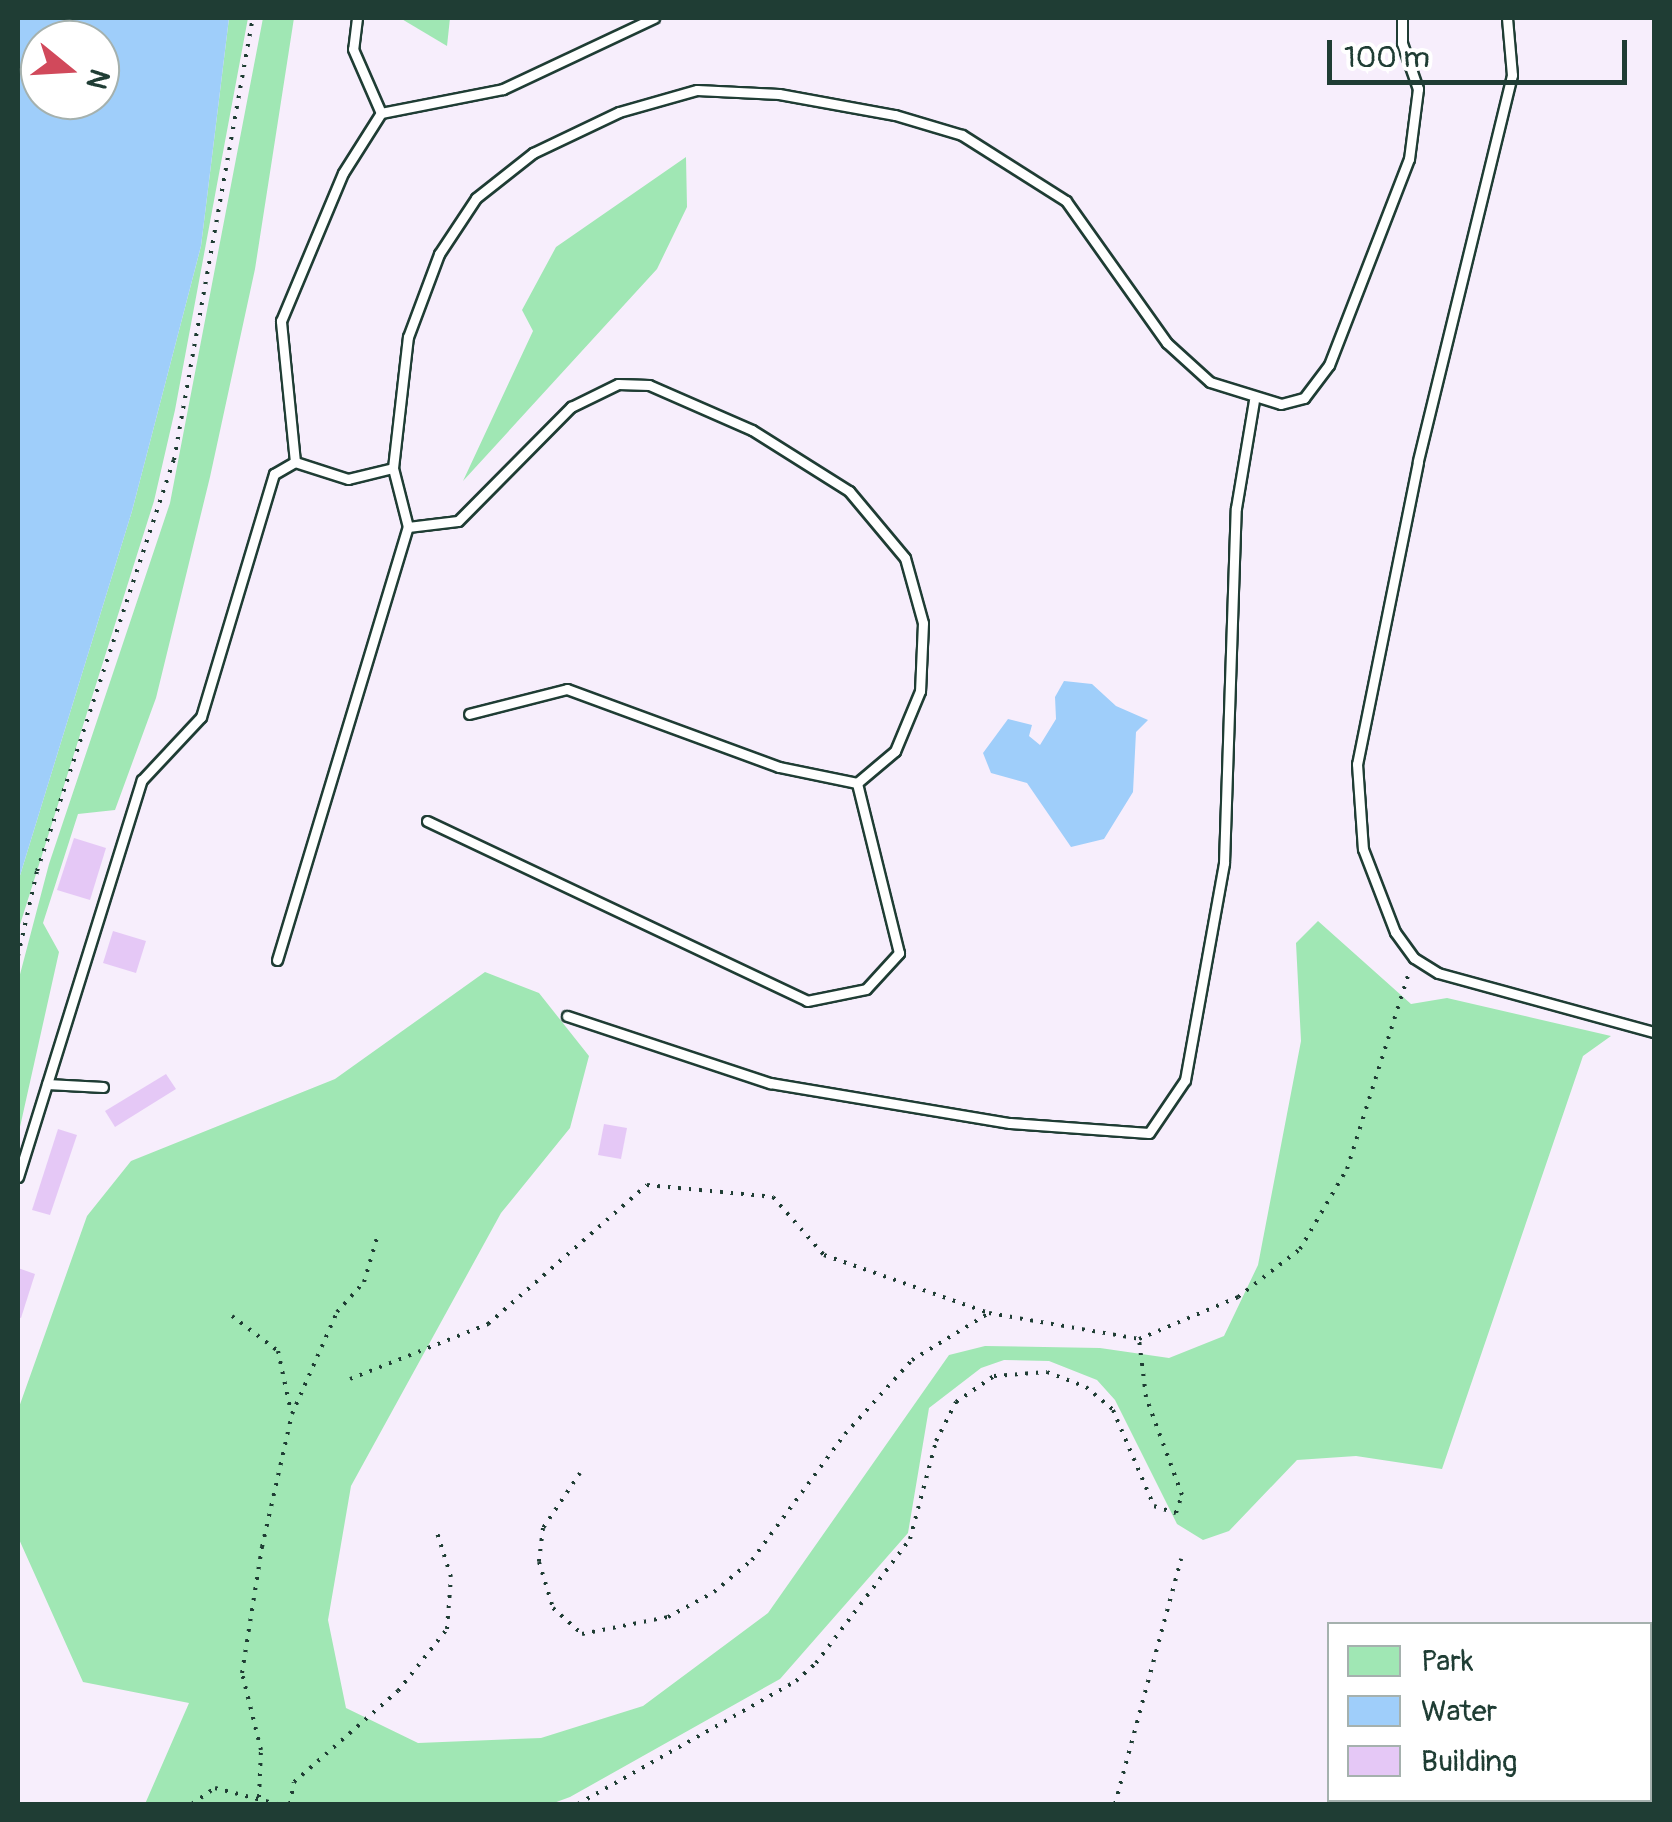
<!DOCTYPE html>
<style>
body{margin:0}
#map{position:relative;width:1672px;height:1822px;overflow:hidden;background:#f7eefc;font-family:Pangolin,sans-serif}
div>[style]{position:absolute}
.green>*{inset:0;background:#a0e7b4}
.water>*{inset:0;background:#9fcefa}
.building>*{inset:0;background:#e5c8f6}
.path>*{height:4px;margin-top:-2px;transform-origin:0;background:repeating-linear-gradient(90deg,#1f3d34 0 2.5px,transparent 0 10.5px)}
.roads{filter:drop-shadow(2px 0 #1f3d34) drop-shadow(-2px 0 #1f3d34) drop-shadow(0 2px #1f3d34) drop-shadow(0 -2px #1f3d34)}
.service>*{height:9px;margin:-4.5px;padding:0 4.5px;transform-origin:4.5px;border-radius:4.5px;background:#fff}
span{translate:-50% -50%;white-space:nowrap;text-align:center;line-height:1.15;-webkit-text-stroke:10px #fff;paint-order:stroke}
.frame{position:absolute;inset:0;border:20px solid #1f3d34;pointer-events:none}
.legend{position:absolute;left:1327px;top:1622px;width:325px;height:180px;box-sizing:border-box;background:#fff;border:2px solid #a5b1ae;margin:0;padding:12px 18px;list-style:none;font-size:30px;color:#1f3d34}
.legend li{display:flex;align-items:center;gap:20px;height:50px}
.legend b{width:50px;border:2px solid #a5b1ae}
.north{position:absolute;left:20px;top:20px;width:100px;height:100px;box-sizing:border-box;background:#fff;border:2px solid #a5b1ae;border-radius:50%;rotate:108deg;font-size:28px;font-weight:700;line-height:40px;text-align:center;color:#1f3d34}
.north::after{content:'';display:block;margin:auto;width:35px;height:45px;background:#d1495b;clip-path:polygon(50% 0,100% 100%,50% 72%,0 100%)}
.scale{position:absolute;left:1327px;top:40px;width:300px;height:45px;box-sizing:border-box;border:5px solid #1f3d34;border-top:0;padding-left:12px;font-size:30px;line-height:35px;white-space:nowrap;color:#1f3d34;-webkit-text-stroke:8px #fff;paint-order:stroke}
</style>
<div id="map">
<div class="green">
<div style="clip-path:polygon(229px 18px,248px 18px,175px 410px,154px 501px,18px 931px,18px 882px,132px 511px,201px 246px)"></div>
<div style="clip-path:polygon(263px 18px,294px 18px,255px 269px,210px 477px,156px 698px,115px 810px,78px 814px,43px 923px,59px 952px,18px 1136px,18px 982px,49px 864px,170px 503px)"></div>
<div style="clip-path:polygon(400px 18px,450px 18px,447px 46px)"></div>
<div style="clip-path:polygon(686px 157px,687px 207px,657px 269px,463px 481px,533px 331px,522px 310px,556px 247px)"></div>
<div style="clip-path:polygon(1318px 921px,1411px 1004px,1447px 998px,1611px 1036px,1583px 1056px,1442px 1469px,1356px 1456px,1297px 1460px,1229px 1531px,1203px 1540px,1177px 1524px,1115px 1400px,1097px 1380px,1049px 1361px,1004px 1360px,981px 1368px,929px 1408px,908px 1533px,780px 1679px,570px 1797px,551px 1804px,145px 1804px,189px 1703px,83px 1682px,18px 1537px,18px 1410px,87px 1216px,131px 1161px,335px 1079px,485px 972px,539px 993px,589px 1056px,570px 1128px,501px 1213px,351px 1486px,328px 1620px,346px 1708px,418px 1743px,541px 1738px,643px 1706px,768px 1613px,949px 1355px,985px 1346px,1100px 1348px,1169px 1358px,1224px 1336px,1258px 1265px,1301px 1041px,1296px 943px)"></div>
</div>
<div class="water">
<div style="clip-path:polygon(evenodd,18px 18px,229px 18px,201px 246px,132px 511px,18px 882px,18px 18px,40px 40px,100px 40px,100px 100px,40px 100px,40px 40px)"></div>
<div style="clip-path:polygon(1064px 681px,1092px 684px,1116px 706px,1148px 720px,1136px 732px,1133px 792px,1104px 839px,1071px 847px,1027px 783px,991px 773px,983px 753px,1008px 719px,1032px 725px,1029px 736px,1040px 745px,1056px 719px,1055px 697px)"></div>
</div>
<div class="building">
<div style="clip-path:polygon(74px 838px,106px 848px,90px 900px,57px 890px)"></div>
<div style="clip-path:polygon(113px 931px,146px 941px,136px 973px,103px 963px)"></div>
<div style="clip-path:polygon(166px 1074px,176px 1089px,115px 1127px,105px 1111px)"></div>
<div style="clip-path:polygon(604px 1124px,627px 1128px,621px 1159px,598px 1155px)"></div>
<div style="clip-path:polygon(58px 1129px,77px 1135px,50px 1215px,32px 1210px)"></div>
<div style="clip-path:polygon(18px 1268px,35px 1274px,21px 1318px,18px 1317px)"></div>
</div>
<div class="path">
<div style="left:18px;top:956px;width:87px;rotate:-77.4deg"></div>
<div style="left:37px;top:871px;width:433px;rotate:-71.6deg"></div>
<div style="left:174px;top:460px;width:449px;rotate:-79.9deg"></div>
<div style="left:232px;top:1316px;width:58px;rotate:37.3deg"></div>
<div style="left:278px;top:1351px;width:62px;rotate:78deg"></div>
<div style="left:350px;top:1379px;width:149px;rotate:-21.7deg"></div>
<div style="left:488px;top:1324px;width:211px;rotate:-41.2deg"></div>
<div style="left:647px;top:1185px;width:127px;rotate:5.4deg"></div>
<div style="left:773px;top:1197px;width:77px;rotate:48.7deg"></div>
<div style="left:824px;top:1255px;width:175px;rotate:19.4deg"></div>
<div style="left:989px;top:1313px;width:152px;rotate:9.8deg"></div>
<div style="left:1139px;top:1339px;width:108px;rotate:-23deg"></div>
<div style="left:1238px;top:1297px;width:78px;rotate:-37.7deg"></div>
<div style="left:1300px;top:1249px;width:93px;rotate:-59.6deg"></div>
<div style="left:1347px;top:1169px;width:207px;rotate:-72.5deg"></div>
<div style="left:580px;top:1473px;width:66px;rotate:123.9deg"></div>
<div style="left:543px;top:1528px;width:34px;rotate:97deg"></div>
<div style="left:539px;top:1562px;width:48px;rotate:73.1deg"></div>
<div style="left:553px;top:1608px;width:39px;rotate:42deg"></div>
<div style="left:582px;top:1634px;width:88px;rotate:-11.2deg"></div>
<div style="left:668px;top:1617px;width:52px;rotate:-28.5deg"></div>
<div style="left:714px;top:1592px;width:50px;rotate:-40.1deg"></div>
<div style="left:752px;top:1560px;width:157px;rotate:-53.6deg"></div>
<div style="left:845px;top:1434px;width:100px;rotate:-47.8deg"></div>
<div style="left:912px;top:1360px;width:90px;rotate:-31.4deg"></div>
<div style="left:259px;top:1797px;width:47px;rotate:-87.6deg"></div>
<div style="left:261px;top:1750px;width:79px;rotate:-103.9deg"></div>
<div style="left:242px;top:1673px;width:128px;rotate:-81deg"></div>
<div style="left:262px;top:1547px;width:136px;rotate:-77.3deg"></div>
<div style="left:292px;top:1414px;width:111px;rotate:-66.2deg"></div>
<div style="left:337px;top:1312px;width:40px;rotate:-48deg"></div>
<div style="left:364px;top:1282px;width:50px;rotate:-73.7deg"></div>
<div style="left:192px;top:1804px;width:28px;rotate:-35deg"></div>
<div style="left:215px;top:1788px;width:64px;rotate:14.5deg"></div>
<div style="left:290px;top:1804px;width:22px;rotate:-80deg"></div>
<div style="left:294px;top:1782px;width:138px;rotate:-41.2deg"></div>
<div style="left:398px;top:1691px;width:79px;rotate:-51.7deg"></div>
<div style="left:447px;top:1629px;width:52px;rotate:-85.6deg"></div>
<div style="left:451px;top:1577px;width:50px;rotate:-107.4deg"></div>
<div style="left:578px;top:1804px;width:250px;rotate:-29.4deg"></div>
<div style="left:796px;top:1681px;width:27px;rotate:-42deg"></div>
<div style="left:816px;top:1663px;width:156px;rotate:-52.8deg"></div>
<div style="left:910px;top:1539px;width:101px;rotate:-75.1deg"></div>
<div style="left:936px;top:1441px;width:44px;rotate:-62.9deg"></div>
<div style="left:956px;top:1402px;width:46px;rotate:-34.4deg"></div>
<div style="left:994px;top:1376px;width:53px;rotate:-4.3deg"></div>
<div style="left:1047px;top:1372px;width:42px;rotate:21deg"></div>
<div style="left:1086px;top:1387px;width:35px;rotate:40deg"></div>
<div style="left:1113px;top:1410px;width:104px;rotate:66.9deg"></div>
<div style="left:1154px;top:1506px;width:23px;rotate:18deg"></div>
<div style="left:1176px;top:1513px;width:19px;rotate:-72deg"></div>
<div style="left:1182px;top:1495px;width:104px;rotate:-110.2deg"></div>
<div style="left:1146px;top:1397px;width:58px;rotate:-96.9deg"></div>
<div style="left:1115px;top:1804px;width:254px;rotate:-74.9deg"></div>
</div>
<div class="roads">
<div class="service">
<div style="left:357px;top:18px;width:31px;rotate:97deg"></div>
<div style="left:353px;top:49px;width:70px;rotate:66.4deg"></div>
<div style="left:1507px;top:18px;width:57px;rotate:85deg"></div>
<div style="left:1512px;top:75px;width:398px;rotate:103.7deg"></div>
<div style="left:1418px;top:462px;width:308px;rotate:101.4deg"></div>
<div style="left:1357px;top:764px;width:85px;rotate:86deg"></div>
<div style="left:1363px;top:849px;width:89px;rotate:68.9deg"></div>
<div style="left:1395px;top:932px;width:32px;rotate:54deg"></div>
<div style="left:1414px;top:958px;width:28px;rotate:32deg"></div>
<div style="left:1438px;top:973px;width:224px;rotate:15.3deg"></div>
<div style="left:393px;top:468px;width:46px;rotate:166.3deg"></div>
<div style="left:348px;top:479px;width:56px;rotate:-162.2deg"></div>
<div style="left:295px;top:462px;width:142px;rotate:-95.7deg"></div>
<div style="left:281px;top:321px;width:160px;rotate:-67.3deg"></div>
<div style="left:343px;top:173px;width:71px;rotate:-57.7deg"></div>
<div style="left:381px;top:113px;width:124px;rotate:-11.1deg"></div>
<div style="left:503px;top:89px;width:167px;rotate:-25.2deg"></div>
<div style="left:408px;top:527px;width:50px;rotate:-6.8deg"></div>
<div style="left:458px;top:521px;width:161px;rotate:-45.3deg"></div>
<div style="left:571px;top:407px;width:52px;rotate:-26.1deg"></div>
<div style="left:618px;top:384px;width:31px;rotate:2deg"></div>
<div style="left:649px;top:385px;width:112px;rotate:23.6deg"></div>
<div style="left:752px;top:430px;width:115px;rotate:32.2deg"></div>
<div style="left:849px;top:491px;width:87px;rotate:50.1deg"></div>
<div style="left:905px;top:558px;width:67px;rotate:74.5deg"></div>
<div style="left:923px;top:623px;width:68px;rotate:92.5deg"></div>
<div style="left:920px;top:691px;width:65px;rotate:112.6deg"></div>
<div style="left:895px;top:751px;width:50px;rotate:139.9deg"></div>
<div style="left:857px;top:783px;width:80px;rotate:-168.4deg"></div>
<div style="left:779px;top:767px;width:226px;rotate:-159.8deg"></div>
<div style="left:567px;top:689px;width:101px;rotate:165.7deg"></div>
<div style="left:427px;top:821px;width:420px;rotate:25.3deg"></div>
<div style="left:807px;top:1001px;width:60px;rotate:-11.5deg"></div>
<div style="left:866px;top:989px;width:49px;rotate:-47.5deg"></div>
<div style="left:899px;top:953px;width:175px;rotate:-103.9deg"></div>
<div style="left:277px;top:960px;width:452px;rotate:-73.2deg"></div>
<div style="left:408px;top:527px;width:61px;rotate:-104.3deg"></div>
<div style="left:393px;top:468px;width:132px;rotate:-83.5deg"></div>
<div style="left:408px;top:337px;width:89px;rotate:-69.5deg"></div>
<div style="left:439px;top:254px;width:67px;rotate:-56.5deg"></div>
<div style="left:476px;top:198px;width:73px;rotate:-38.3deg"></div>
<div style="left:533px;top:153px;width:95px;rotate:-25.5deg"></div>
<div style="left:619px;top:112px;width:81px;rotate:-15.8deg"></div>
<div style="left:697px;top:90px;width:82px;rotate:2.8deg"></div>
<div style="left:779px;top:94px;width:118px;rotate:10.3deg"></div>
<div style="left:895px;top:115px;width:70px;rotate:16.6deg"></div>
<div style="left:962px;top:135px;width:123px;rotate:32.4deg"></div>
<div style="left:1066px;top:201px;width:174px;rotate:54.6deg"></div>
<div style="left:1167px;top:343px;width:58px;rotate:42.2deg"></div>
<div style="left:1210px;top:382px;width:74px;rotate:17.2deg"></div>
<div style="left:1281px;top:404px;width:24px;rotate:-15deg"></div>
<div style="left:1304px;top:398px;width:41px;rotate:-52.9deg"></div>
<div style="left:1329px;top:365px;width:221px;rotate:-68.8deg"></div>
<div style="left:1409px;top:159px;width:71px;rotate:-82.7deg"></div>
<div style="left:1418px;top:89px;width:49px;rotate:-109.2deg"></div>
<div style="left:1402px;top:43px;width:25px;rotate:-90deg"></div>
<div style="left:567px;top:1016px;width:214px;rotate:18.3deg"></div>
<div style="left:770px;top:1083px;width:243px;rotate:9.5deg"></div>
<div style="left:1010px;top:1123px;width:139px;rotate:4.1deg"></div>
<div style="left:1149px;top:1133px;width:64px;rotate:-55.8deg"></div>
<div style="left:1185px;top:1080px;width:220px;rotate:-79.8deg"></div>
<div style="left:1224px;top:863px;width:355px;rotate:-88.1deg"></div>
<div style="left:1236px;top:508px;width:109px;rotate:-80.5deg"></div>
<div style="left:47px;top:1084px;width:56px;rotate:3.1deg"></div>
<div style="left:18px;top:1177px;width:416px;rotate:-72.7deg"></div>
<div style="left:142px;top:780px;width:86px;rotate:-46.9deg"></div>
<div style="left:201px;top:717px;width:254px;rotate:-73.3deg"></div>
<div style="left:274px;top:474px;width:24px;rotate:-30deg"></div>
</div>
</div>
<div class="frame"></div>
<ul class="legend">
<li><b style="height:28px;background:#a0e7b4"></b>Park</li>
<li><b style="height:28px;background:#9fcefa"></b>Water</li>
<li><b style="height:28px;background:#e5c8f6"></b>Building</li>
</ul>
<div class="north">N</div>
<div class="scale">100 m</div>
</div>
